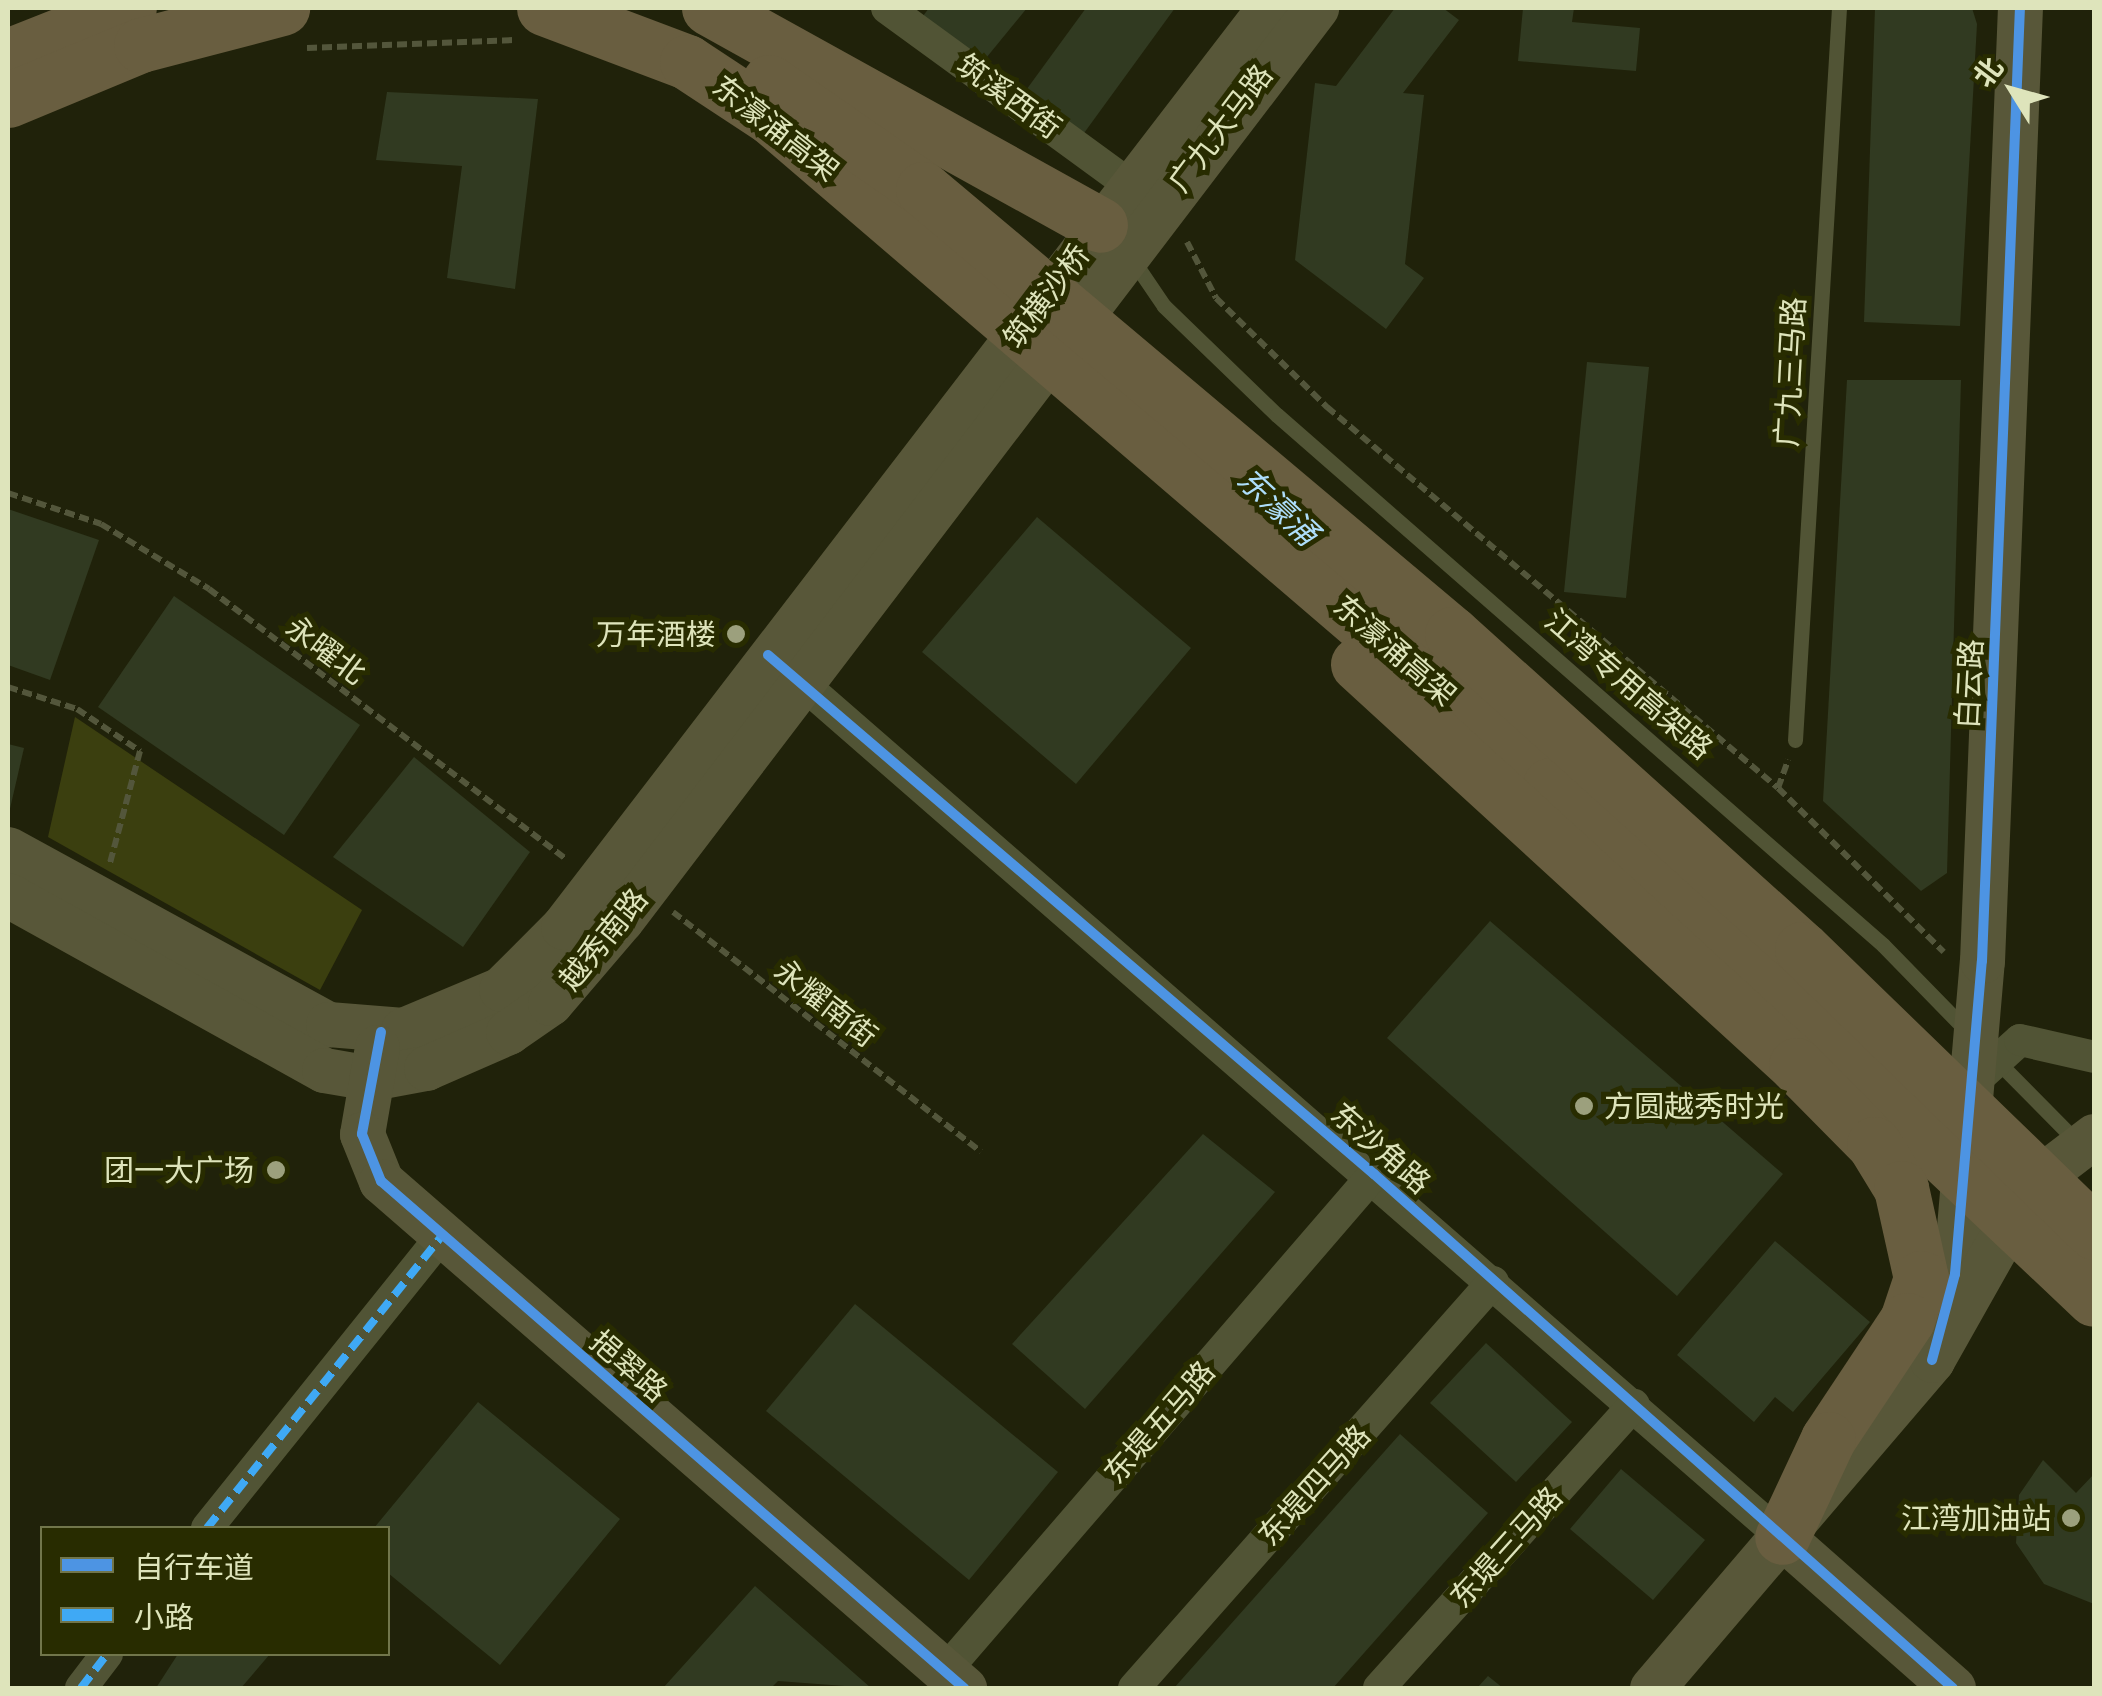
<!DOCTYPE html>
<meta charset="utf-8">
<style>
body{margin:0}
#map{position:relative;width:2102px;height:1696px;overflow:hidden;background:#20220a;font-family:"IBM Plex Serif","Noto Sans SC",serif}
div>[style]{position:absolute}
.green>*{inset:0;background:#3b3f0f}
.building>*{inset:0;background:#313a21}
.path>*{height:6px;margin-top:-3px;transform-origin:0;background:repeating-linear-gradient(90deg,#53563b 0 10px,transparent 0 15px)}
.lane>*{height:15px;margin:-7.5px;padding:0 7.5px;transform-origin:7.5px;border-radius:7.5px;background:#515435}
.street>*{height:32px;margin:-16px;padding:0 16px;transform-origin:16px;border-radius:16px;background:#515435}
.secondary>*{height:45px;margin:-22.5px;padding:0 22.5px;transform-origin:22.5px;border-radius:22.5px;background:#585739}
.highway>*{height:55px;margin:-27.5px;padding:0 27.5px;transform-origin:27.5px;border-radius:27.5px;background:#695e40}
.quiet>*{height:8px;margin-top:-4px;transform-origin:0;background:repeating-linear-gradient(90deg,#3fa9f5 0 15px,transparent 0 23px)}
.cycleway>*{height:10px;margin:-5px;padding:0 5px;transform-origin:5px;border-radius:5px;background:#4d94e3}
.dots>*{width:28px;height:28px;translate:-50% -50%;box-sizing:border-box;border:5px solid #282c00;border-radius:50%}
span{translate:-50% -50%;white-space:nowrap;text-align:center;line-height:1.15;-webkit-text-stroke:10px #282c00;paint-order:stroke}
.street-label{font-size:30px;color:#dee4bb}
.poi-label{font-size:30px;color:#dee4bb}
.right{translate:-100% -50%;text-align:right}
.left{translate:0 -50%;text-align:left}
.water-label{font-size:32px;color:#aedefb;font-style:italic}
.frame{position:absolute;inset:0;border:10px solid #dee4bb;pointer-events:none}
.legend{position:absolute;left:40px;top:1526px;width:350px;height:130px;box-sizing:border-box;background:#282c00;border:2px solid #71764b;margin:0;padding:12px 18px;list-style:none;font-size:30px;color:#dee4bb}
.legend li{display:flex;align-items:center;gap:20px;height:50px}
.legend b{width:50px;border:2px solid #71764b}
.north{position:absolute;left:1962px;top:40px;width:100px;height:100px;-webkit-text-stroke:8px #282c00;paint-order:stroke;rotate:307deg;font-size:28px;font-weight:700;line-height:40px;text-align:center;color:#dee4bb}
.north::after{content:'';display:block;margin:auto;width:35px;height:45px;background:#dee4bb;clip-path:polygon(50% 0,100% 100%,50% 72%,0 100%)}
</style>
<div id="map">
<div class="green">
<div style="clip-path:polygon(75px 717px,362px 910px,320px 990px,48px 837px)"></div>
</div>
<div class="building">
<div style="clip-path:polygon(929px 8px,1027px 8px,982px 63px,923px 16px)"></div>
<div style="clip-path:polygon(1086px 8px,1175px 8px,1079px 140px,1021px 97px)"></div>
<div style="clip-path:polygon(1395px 8px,1443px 8px,1459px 20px,1403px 93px,1424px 95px,1405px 264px,1424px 278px,1386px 329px,1295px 260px,1315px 83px,1336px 86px)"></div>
<div style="clip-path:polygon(1523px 8px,1574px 8px,1572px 22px,1640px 28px,1636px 71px,1518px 61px)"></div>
<div style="clip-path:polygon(1875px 8px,1972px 8px,1977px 24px,1960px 326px,1864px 322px)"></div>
<div style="clip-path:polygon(387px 92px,538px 99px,515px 289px,447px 278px,462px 166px,376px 160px)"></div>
<div style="clip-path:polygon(1587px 362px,1649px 367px,1626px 598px,1564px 592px)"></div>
<div style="clip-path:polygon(1847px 380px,1961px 380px,1947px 873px,1921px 891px,1823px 801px)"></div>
<div style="clip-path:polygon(8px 509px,99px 540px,50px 680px,8px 665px)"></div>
<div style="clip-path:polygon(1037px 517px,1191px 648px,1076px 784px,922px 652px)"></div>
<div style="clip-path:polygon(174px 596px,360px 725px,284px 835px,98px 707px)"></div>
<div style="clip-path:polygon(8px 744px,24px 748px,9px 813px,8px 813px)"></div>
<div style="clip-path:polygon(414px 757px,530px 852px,463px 947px,333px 857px)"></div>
<div style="clip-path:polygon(1490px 921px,1783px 1174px,1677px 1296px,1387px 1038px)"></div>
<div style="clip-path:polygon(1203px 1134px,1275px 1192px,1085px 1409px,1012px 1344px)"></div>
<div style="clip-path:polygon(1775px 1241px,1870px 1322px,1793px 1412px,1775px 1397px,1754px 1422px,1677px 1355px)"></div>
<div style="clip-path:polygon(855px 1304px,1058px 1472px,969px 1580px,766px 1411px)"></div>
<div style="clip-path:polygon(1486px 1343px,1572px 1422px,1516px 1482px,1430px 1403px)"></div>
<div style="clip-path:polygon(478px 1402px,620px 1519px,500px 1665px,388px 1573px,388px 1528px,374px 1528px)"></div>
<div style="clip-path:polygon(1400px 1434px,1488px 1513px,1333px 1688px,1174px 1688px)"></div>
<div style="clip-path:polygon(2043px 1460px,2076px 1493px,2094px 1474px,2094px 1604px,2044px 1584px,2016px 1543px,2019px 1495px)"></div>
<div style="clip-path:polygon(1621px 1469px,1705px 1540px,1653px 1600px,1570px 1529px)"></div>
<div style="clip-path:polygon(755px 1586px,871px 1688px,778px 1681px,771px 1688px,663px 1688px)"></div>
<div style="clip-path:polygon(178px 1654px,270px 1654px,241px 1688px,156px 1688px)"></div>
<div style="clip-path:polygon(1488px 1676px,1503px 1688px,1477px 1688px)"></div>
</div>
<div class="path">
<div style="left:307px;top:48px;width:207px;rotate:-2.2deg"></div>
<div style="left:1187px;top:242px;width:63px;rotate:62.6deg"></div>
<div style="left:1216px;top:298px;width:156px;rotate:44.5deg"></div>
<div style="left:1327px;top:407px;width:590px;rotate:40.19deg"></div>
<div style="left:1778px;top:788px;width:233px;rotate:44.7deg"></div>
<div style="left:8px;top:493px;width:98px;rotate:18.4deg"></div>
<div style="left:101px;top:524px;width:126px;rotate:31deg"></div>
<div style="left:209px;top:589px;width:449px;rotate:37.1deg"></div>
<div style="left:8px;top:687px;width:72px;rotate:17.7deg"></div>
<div style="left:77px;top:709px;width:76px;rotate:33.7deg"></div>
<div style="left:140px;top:751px;width:116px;rotate:105deg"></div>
<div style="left:1778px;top:788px;width:30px;rotate:-70deg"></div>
<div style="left:673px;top:912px;width:390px;rotate:37.9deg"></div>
</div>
<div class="lane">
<div style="left:1132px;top:259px;width:57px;rotate:55.8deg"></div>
<div style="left:1164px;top:306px;width:157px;rotate:44deg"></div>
<div style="left:1277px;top:415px;width:805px;rotate:41.17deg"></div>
<div style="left:1883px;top:945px;width:123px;rotate:45.7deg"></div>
<div style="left:1795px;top:740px;width:733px;rotate:-86.56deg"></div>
<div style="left:1996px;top:1060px;width:117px;rotate:45.3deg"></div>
</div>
<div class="street">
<div style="left:887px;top:8px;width:301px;rotate:36.1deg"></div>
<div style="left:787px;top:670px;width:1320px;rotate:41.07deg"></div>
<div style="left:1970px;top:1085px;width:67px;rotate:-42deg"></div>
<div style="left:2020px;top:1040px;width:76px;rotate:12.9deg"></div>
<div style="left:207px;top:1528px;width:373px;rotate:-51.2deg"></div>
<div style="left:945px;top:1671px;width:657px;rotate:-49.2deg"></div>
<div style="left:81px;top:1688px;width:43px;rotate:-52.6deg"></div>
<div style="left:1134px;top:1688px;width:542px;rotate:-48.52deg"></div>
<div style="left:1379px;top:1688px;width:381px;rotate:-48deg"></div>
</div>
<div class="secondary">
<div style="left:8px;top:849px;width:365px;rotate:28.7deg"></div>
<div style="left:328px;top:1024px;width:75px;rotate:4.6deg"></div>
<div style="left:403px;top:1030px;width:106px;rotate:-22.7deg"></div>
<div style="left:501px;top:989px;width:88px;rotate:-45deg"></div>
<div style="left:563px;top:927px;width:1159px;rotate:-52.47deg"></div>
<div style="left:8px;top:895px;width:361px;rotate:29deg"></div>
<div style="left:324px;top:1070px;width:48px;rotate:9.7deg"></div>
<div style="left:371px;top:1078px;width:56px;rotate:-10.3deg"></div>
<div style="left:426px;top:1068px;width:90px;rotate:-23.7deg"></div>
<div style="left:508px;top:1032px;width:51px;rotate:-34.6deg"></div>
<div style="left:550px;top:1003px;width:109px;rotate:-49.5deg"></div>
<div style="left:621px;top:920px;width:1147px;rotate:-52.69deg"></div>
<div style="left:377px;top:1047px;width:88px;rotate:99.8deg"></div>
<div style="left:362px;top:1134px;width:51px;rotate:68deg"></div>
<div style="left:381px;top:1181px;width:773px;rotate:41.01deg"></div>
<div style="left:1932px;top:1360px;width:89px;rotate:-75deg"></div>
<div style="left:1955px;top:1274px;width:314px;rotate:-85.1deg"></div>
<div style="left:1982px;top:961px;width:954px;rotate:-87.72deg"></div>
<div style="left:1782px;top:1537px;width:228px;rotate:41.4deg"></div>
<div style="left:1652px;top:1688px;width:431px;rotate:-49.5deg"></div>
<div style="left:1932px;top:1360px;width:202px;rotate:-60.6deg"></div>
<div style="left:2031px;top:1184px;width:79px;rotate:-37.3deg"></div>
</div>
<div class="highway">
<div style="left:544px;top:8px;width:153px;rotate:20.7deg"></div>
<div style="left:687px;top:62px;width:102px;rotate:33.4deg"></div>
<div style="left:772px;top:118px;width:1025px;rotate:40.61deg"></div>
<div style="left:1550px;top:785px;width:748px;rotate:43.38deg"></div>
<div style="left:709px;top:8px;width:447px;rotate:29deg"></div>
<div style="left:8px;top:56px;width:130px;rotate:-21.6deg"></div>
<div style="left:769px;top:82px;width:188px;rotate:34.8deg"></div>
<div style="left:923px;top:189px;width:691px;rotate:40.07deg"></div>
<div style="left:1452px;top:634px;width:471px;rotate:42deg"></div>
<div style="left:1802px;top:949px;width:407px;rotate:44.1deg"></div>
<div style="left:8px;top:100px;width:144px;rotate:-22.5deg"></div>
<div style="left:141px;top:45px;width:146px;rotate:-14.7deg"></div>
<div style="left:1358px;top:664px;width:594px;rotate:42.47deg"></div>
<div style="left:1796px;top:1065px;width:111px;rotate:45.4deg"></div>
<div style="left:1874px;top:1144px;width:52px;rotate:58.5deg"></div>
<div style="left:1901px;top:1188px;width:92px;rotate:77.5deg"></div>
<div style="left:1921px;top:1278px;width:44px;rotate:108.4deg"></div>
<div style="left:1907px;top:1320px;width:143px;rotate:123.6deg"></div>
<div style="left:1828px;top:1439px;width:108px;rotate:115.1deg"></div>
</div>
<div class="quiet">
<div style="left:207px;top:1528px;width:373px;rotate:-51.2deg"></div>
<div style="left:81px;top:1688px;width:43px;rotate:-52.6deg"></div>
</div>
<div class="cycleway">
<div style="left:768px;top:655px;width:798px;rotate:40.58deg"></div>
<div style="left:1374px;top:1174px;width:774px;rotate:41.6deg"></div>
<div style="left:381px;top:1032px;width:104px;rotate:100.6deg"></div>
<div style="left:362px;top:1134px;width:51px;rotate:68deg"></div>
<div style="left:381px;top:1181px;width:773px;rotate:41.01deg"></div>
<div style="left:1932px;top:1360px;width:89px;rotate:-75deg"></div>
<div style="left:1955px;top:1274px;width:314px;rotate:-85.1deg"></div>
<div style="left:1982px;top:961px;width:954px;rotate:-87.72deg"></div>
</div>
<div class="dots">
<div style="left:736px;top:634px;background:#9ca07d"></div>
<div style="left:1584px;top:1106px;background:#9ca07d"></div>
<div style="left:276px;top:1170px;background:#9ca07d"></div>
<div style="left:2071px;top:1518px;background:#9ca07d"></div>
</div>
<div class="street-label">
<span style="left:1009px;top:96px;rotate:36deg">筑溪西街</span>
<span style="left:776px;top:128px;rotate:38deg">东濠涌高架</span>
<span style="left:1220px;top:128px;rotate:-53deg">广九大马路</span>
<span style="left:1046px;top:296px;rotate:-53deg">筑横沙桥</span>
<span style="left:1790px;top:372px;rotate:-87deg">广九三马路</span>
<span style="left:326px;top:650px;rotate:37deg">永曜北</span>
<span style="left:1395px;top:650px;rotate:41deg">东濠涌高架</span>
<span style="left:1629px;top:684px;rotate:41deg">江湾专用高架路</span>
<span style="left:1969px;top:684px;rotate:-87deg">白云路</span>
<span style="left:603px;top:939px;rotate:-51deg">越秀南路</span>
<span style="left:826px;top:1003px;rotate:38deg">永耀南街</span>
<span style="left:1381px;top:1148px;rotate:41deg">东沙角路</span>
<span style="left:629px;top:1366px;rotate:41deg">挹翠路</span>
<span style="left:1159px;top:1422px;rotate:-49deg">东堤五马路</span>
<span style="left:1314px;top:1485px;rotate:-48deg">东堤四马路</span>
<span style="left:1506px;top:1547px;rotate:-48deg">东堤三马路</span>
</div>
<div class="poi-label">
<span class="right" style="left:716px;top:634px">万年酒楼</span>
<span class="left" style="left:1604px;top:1106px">方圆越秀时光</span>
<span class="right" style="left:254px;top:1170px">团一大广场</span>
<span class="right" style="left:2051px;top:1518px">江湾加油站</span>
</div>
<div class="water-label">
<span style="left:1278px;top:506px;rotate:43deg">东濠涌</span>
</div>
<div class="frame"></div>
<ul class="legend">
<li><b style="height:12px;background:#4d94e3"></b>自行车道</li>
<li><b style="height:12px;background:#3fa9f5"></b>小路</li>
</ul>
<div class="north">北</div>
</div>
